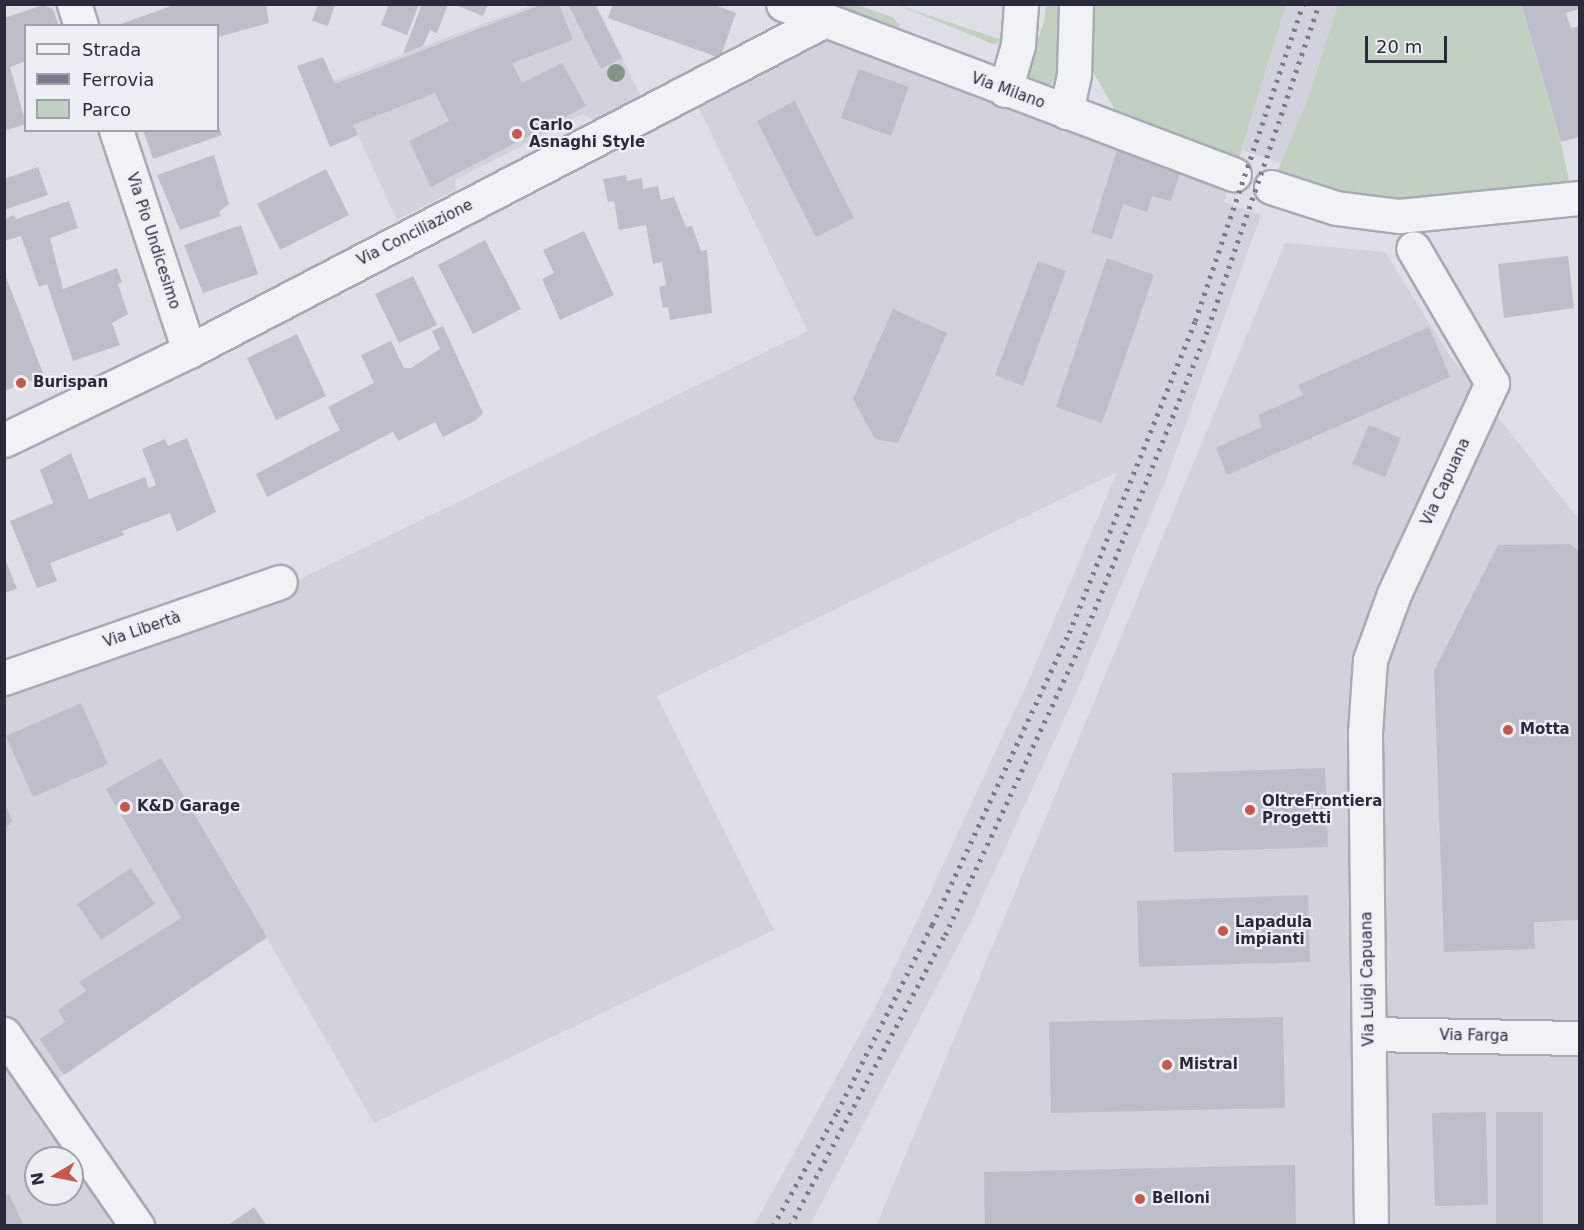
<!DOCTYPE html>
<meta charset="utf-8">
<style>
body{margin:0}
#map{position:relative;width:1584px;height:1230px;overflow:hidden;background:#dfe0e7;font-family:"DejaVu Sans",sans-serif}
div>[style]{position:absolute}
.built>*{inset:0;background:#d1d2dc}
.green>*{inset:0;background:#c1d0c1}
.building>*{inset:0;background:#bcbec9}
.roads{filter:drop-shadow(2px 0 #a8aab4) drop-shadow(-2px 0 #a8aab4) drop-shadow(0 2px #a8aab4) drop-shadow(0 -2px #a8aab4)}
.minor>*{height:33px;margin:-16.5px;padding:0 16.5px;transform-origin:16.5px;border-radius:16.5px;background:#f1f2f6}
.rail>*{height:4.5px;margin-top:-2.25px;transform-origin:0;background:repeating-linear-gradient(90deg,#797c8f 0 3px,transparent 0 9px)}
.trees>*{width:18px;height:18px;margin:-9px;border-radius:50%;background:#839588}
.dots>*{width:16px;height:16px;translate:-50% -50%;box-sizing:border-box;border:3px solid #eeeff5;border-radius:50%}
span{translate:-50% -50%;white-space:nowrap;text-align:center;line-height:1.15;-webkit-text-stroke:4.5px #eeeff5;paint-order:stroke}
.street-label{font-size:15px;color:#292b3d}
.poi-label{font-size:15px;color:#292b3d;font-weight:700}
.left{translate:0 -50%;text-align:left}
.frame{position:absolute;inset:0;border:6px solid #292b3d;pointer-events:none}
.legend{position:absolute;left:24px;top:24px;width:195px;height:108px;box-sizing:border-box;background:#eeeff5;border:2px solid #9fa1ab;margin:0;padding:8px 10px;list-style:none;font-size:18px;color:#292b3d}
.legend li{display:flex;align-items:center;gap:12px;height:30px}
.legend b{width:30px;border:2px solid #9fa1ab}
.north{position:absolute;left:24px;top:1146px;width:60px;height:60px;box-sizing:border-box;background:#eeeff5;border:2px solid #9fa1ab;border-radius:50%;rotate:260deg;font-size:16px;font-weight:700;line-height:24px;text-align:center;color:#292b3d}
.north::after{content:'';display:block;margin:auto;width:21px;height:27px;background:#c4594c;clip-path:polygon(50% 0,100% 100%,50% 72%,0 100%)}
.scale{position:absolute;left:1365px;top:36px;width:82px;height:27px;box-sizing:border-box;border:3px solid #292b3d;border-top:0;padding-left:8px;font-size:18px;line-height:21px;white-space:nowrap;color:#292b3d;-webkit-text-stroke:4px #eeeff5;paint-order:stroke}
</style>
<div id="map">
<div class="built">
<div style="clip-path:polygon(595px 4px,641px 96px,593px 120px,583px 114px,455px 180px,456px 190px,397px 220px,333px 81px,533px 5px)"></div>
<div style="clip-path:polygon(1286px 5px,1338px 5px,1305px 106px,1287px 155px,1280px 163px,1242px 150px)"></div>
<div style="clip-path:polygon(823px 35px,1230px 184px,1224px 202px,1261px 215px,1165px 482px,1073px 700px,973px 918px,810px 1225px,754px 1225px,878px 1002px,930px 893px,1030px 677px,1117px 472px,657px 696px,774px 930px,374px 1123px,267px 938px,47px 1086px,5px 1026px,4px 683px,288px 585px,808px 331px,695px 101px)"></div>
<div style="clip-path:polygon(1285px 243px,1385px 252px,1450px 356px,1579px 520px,1579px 1225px,876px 1226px)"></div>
<div style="clip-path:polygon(evenodd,5px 1045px,130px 1225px,5px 1225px,5px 1045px,36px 1158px,72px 1158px,72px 1194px,36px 1194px,36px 1158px)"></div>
</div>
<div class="green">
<div style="clip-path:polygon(838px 5px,858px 5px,894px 18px,900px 26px,895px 32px)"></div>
<div style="clip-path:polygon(898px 5px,999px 39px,1009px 9px,998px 5px,1010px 5px,1005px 41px,993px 44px)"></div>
<div style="clip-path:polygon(1046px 5px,1062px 5px,1058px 69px,1052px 84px,1043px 87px,1024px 78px,1044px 22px)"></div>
<div style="clip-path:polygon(1085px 5px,1286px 5px,1237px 165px,1116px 112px,1089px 65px)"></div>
<div style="clip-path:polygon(1338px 5px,1521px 5px,1561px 143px,1569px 180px,1563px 189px,1392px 205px,1275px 177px,1305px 106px)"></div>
</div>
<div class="building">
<div style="clip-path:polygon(177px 4px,266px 4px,269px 23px,218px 37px,218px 26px,115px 26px)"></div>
<div style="clip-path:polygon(318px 4px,335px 4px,328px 26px,312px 21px)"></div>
<div style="clip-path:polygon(383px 4px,419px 4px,407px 35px,381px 25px,388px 7px)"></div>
<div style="clip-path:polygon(422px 4px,448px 4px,437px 33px,430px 30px,423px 46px,403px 54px)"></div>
<div style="clip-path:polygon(453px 4px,488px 4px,483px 16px)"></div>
<div style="clip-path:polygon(543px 4px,559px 4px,573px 40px,512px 63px,522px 83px,562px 63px,586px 106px,431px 187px,409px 141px,449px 121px,435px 93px,353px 125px,358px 135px,330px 147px,297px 66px,323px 57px,335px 84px)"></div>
<div style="clip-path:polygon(568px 4px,595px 4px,622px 58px,601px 69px)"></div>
<div style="clip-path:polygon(613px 4px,712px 4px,736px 13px,720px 58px,608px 18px)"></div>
<div style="clip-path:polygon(1521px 4px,1580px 4px,1580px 9px,1566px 13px,1571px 28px,1580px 26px,1580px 137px,1561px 142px)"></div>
<div style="clip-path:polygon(43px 5px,53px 9px,59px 26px,26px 26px,26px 61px,10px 67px,26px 124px,4px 131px,4px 18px)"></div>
<div style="clip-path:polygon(859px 69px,909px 87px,891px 136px,841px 118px)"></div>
<div style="clip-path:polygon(795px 101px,854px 218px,816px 237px,757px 121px)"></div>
<div style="clip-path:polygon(218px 124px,222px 135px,153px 159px,143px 130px,218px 130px)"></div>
<div style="clip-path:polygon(1117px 150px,1181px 170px,1171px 201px,1152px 196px,1147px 212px,1123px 204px,1112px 239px,1091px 233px)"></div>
<div style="clip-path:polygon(214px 155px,229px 204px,219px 212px,221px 216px,180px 230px,157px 175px)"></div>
<div style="clip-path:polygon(38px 167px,48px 195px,4px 210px,4px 179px)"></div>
<div style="clip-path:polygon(326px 169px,349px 215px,280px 250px,257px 204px)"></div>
<div style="clip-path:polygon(626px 175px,627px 181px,642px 178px,643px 189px,658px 186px,661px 200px,674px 197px,686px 227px,692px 226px,701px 251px,707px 250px,712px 313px,670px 320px,668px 307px,663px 308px,659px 287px,666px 285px,662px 262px,653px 264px,646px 225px,619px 230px,614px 201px,608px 202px,603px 179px)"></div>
<div style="clip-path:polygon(69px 201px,78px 228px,50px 238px,63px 289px,117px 268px,122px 282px,118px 284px,128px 314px,112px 323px,120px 345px,73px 361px,47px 284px,39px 287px,21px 236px,5px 241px,5px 219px,14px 215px,16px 219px)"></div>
<div style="clip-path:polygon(241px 225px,258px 274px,203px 293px,184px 245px)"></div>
<div style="clip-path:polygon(584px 231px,614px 295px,560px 320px,542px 279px,554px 273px,543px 250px)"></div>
<div style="clip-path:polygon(485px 240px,521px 309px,473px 334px,438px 265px)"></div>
<div style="clip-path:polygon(1568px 256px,1574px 308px,1504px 318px,1498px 264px)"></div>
<div style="clip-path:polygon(1107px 258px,1154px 275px,1102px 423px,1056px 407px)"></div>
<div style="clip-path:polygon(1038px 261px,1066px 271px,1023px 386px,995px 375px)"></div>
<div style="clip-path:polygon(4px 272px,44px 376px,4px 391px)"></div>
<div style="clip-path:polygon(413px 276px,437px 325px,399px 343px,375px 294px)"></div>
<div style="clip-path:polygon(893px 309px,947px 333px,898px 443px,875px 439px,853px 399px)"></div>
<div style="clip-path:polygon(443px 326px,483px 413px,476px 420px,443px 437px,435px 422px,398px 441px,393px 432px,267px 497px,256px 474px,340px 430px,328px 407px,374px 383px,361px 355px,391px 341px,404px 368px,411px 368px,440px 349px,432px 331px)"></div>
<div style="clip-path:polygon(1429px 327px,1450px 377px,1227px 475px,1216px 448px,1262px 427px,1258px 415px,1303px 395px,1298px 385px)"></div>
<div style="clip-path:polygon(297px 334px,326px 396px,276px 420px,247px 358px)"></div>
<div style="clip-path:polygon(1369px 425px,1401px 438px,1385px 477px,1352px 464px)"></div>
<div style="clip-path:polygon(187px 438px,216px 512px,177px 532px,170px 513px,122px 531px,124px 535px,50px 563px,57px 581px,37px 588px,10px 521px,53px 503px,40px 470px,71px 453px,89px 499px,145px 477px,149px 488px,156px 485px,142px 449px,165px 439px,168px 446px)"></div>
<div style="clip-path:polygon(1570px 544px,1580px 552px,1580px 920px,1534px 922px,1535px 949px,1444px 952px,1434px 671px,1498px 545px)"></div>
<div style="clip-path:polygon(4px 556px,17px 589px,4px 593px)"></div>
<div style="clip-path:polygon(81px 703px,108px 764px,33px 797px,6px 736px)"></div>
<div style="clip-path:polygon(161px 758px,267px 937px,64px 1075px,40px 1039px,65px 1022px,58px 1010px,86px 991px,79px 982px,181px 918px,106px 789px)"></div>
<div style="clip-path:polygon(1325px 768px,1328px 847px,1174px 852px,1172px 773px)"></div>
<div style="clip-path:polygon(4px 801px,12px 821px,4px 831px)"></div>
<div style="clip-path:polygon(131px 868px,155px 904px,101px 940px,77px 904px)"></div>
<div style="clip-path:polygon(1308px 895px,1310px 962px,1139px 967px,1137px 901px)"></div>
<div style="clip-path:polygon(1283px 1017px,1285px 1108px,1051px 1113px,1049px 1022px)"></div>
<div style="clip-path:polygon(1486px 1112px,1488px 1205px,1435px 1206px,1432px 1113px)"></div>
<div style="clip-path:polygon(1496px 1112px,1543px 1112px,1543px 1226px,1496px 1226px)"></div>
<div style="clip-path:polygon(1295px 1165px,1296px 1226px,985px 1226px,984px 1172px)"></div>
<div style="clip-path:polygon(9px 1194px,24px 1226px,4px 1226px,4px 1196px)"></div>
<div style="clip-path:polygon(254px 1207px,267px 1226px,227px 1226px)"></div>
</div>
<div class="roads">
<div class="minor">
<div style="left:74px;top:4px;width:23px;rotate:72deg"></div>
<div style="left:783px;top:4px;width:482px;rotate:20.7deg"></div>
<div style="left:1005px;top:90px;width:47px;rotate:-73.9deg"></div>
<div style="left:1018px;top:45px;width:41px;rotate:-85.8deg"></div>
<div style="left:1066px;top:112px;width:40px;rotate:-78deg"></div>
<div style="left:1074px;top:73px;width:69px;rotate:-88.3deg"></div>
<div style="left:116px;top:130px;width:233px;rotate:71.7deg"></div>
<div style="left:1271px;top:187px;width:68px;rotate:17.9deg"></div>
<div style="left:1336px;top:208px;width:64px;rotate:7.2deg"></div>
<div style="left:1399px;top:216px;width:182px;rotate:-5.7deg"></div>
<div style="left:4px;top:440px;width:205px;rotate:-25.7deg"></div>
<div style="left:189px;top:351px;width:715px;rotate:-27.5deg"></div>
<div style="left:4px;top:678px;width:292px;rotate:-19.2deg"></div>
<div style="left:4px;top:1034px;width:234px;rotate:55.3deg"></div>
<div style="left:1369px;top:1034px;width:211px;rotate:1.1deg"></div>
<div style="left:1371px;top:1226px;width:493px;rotate:-90.7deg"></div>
<div style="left:1365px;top:733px;width:73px;rotate:-86.1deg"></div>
<div style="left:1370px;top:660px;width:70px;rotate:-70deg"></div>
<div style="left:1394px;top:594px;width:233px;rotate:-65.1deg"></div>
<div style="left:1492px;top:383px;width:156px;rotate:-120.3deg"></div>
</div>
</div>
<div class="rail">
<div style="left:773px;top:1226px;width:131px;rotate:-60.7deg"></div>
<div style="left:837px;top:1112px;width:210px;rotate:-63.1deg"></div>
<div style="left:932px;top:925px;width:323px;rotate:-64.9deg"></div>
<div style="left:1069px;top:633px;width:336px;rotate:-68deg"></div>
<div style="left:1195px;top:321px;width:335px;rotate:-71.2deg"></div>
<div style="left:790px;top:1226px;width:330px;rotate:-62deg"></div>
<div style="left:945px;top:935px;width:322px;rotate:-65deg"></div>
<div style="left:1081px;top:643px;width:340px;rotate:-68deg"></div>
<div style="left:1208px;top:328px;width:342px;rotate:-71.1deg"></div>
</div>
<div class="trees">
<div style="left:616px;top:73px"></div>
</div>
<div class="dots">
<div style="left:517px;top:134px;background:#c4594c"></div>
<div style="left:21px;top:383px;background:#c4594c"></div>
<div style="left:1508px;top:730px;background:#c4594c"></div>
<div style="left:125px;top:807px;background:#c4594c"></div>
<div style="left:1250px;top:810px;background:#c4594c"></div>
<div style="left:1223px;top:931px;background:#c4594c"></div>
<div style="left:1167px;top:1065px;background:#c4594c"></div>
<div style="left:1140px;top:1199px;background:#c4594c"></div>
</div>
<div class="street-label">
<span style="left:1008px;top:91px;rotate:20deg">Via Milano</span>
<span style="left:415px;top:233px;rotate:-27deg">Via Conciliazione</span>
<span style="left:153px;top:241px;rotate:72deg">Via Pio Undicesimo</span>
<span style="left:1446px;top:482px;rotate:-65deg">Via Capuana</span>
<span style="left:142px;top:630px;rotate:-19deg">Via Libertà</span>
<span style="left:1368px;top:979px;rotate:-91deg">Via Luigi Capuana</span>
<span style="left:1474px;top:1036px;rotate:1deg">Via Farga</span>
</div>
<div class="poi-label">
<span class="left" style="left:529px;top:134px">Carlo<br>Asnaghi Style</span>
<span class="left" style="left:33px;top:383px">Burispan</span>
<span class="left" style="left:1520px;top:730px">Motta</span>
<span class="left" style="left:1262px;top:810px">OltreFrontiera<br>Progetti</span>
<span class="left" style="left:137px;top:807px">K&amp;D Garage</span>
<span class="left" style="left:1235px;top:931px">Lapadula<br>impianti</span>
<span class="left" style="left:1179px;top:1065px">Mistral</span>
<span class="left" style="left:1152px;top:1199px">Belloni</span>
</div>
<div class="frame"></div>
<ul class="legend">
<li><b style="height:8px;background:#f1f2f6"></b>Strada</li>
<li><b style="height:8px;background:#797c8f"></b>Ferrovia</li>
<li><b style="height:16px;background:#c1d0c1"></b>Parco</li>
</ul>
<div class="north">N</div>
<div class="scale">20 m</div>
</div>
